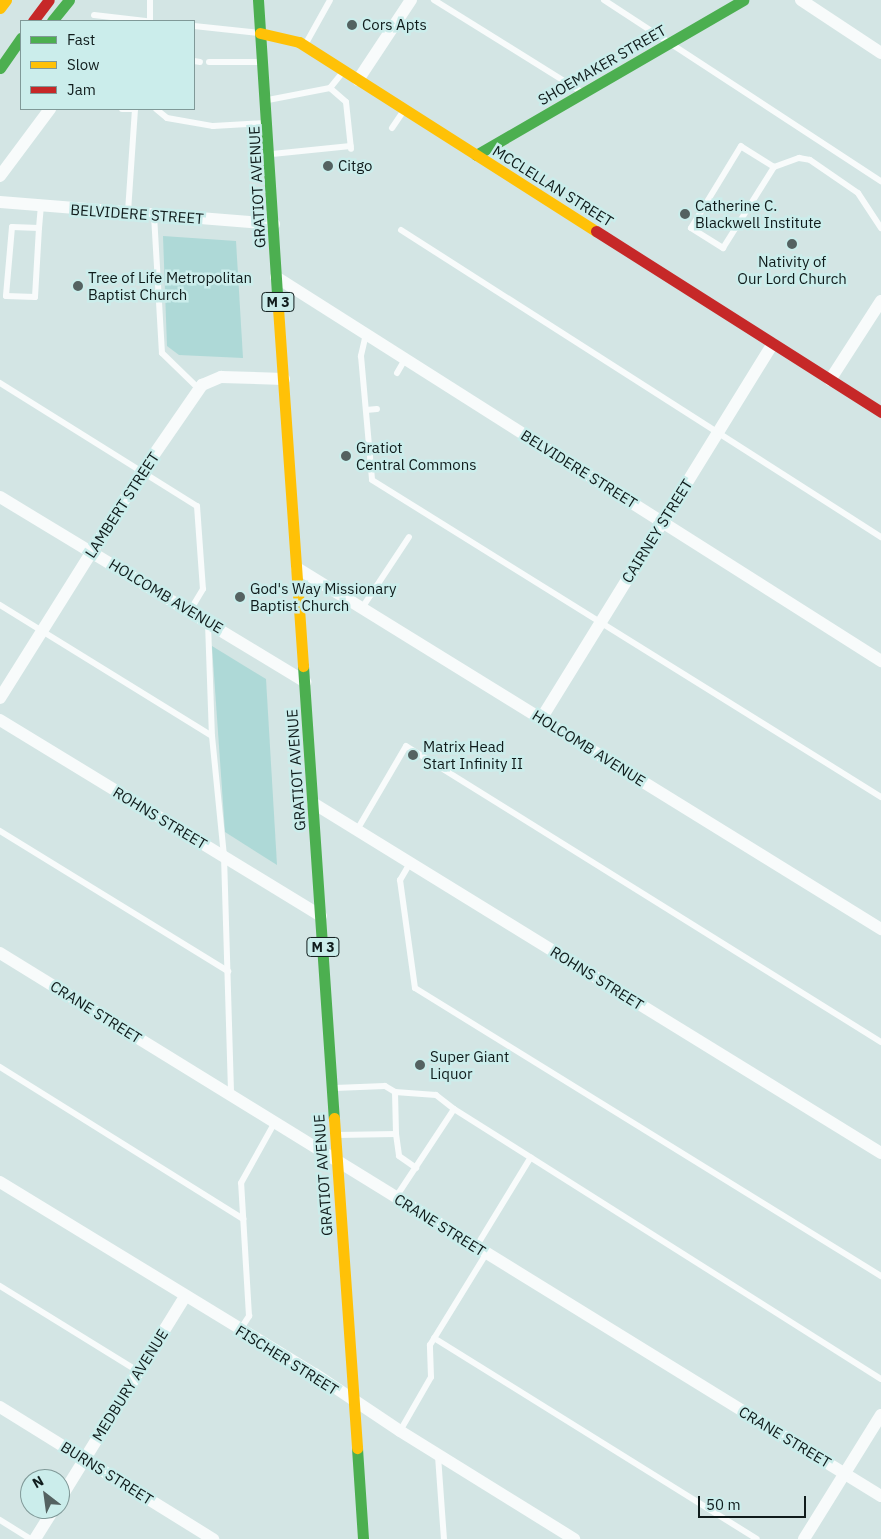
<!DOCTYPE html>
<style>
body{margin:0}
#map{position:relative;width:881px;height:1539px;overflow:hidden;background:#d3e5e4;font-family:"IBM Plex Sans",sans-serif}
div>[style]{position:absolute}
.green>*{inset:0;background:#aed9d7}
.lane>*{height:6px;margin:-3px;padding:0 3px;transform-origin:3px;border-radius:3px;background:#f8fbfb}
.street>*{height:12px;margin:-6px;padding:0 6px;transform-origin:6px;border-radius:6px;background:#f8fbfb}
.fast>*{height:11px;margin:-5.5px;padding:0 5.5px;transform-origin:5.5px;border-radius:5.5px;background:#4caf50}
.slow>*{height:11px;margin:-5.5px;padding:0 5.5px;transform-origin:5.5px;border-radius:5.5px;background:#ffc107}
.jam>*{height:11px;margin:-5.5px;padding:0 5.5px;transform-origin:5.5px;border-radius:5.5px;background:#c62828}
.dots>*{width:14px;height:14px;translate:-50% -50%;box-sizing:border-box;border:2px solid #cbedeb;border-radius:50%}
span{translate:-50% -50%;white-space:nowrap;text-align:center;line-height:1.15;-webkit-text-stroke:5px #cbedeb;paint-order:stroke}
.shield-label span{padding:1px 4px;background:#cbedeb;border:1px solid;border-radius:4px;-webkit-text-stroke-width:0}
.shield-label{font-size:14px;color:#0f1b1b;font-weight:700}
.poi-label{font-size:15px;color:#0f1b1b}
.left{translate:0 -50%;text-align:left}
.street-label{font-size:15px;color:#0f1b1b}
.legend{position:absolute;left:20px;top:20px;width:175px;height:90px;box-sizing:border-box;background:#cbedeb;border:1px solid #809998;margin:0;padding:6px 9px;list-style:none;font-size:15px;color:#0f1b1b}
.legend li{display:flex;align-items:center;gap:10px;height:25px}
.legend b{width:25px;border:1px solid #809998}
.north{position:absolute;left:20px;top:1469px;width:50px;height:50px;box-sizing:border-box;background:#cbedeb;border:1px solid #809998;border-radius:50%;rotate:330deg;font-size:14px;font-weight:700;line-height:20px;text-align:center;color:#0f1b1b}
.north::after{content:'';display:block;margin:auto;width:18px;height:22px;background:#546261;clip-path:polygon(50% 0,100% 100%,50% 72%,0 100%)}
.scale{position:absolute;left:698px;top:1496px;width:108px;height:22px;box-sizing:border-box;border:2px solid #0f1b1b;border-top:0;padding-left:6px;font-size:15px;line-height:18px;white-space:nowrap;color:#0f1b1b;-webkit-text-stroke:4px #cbedeb;paint-order:stroke}
</style>
<div id="map">
<div class="green">
<div style="clip-path:polygon(163px 236px,236px 241px,243px 358px,179px 355px,167px 346px)"></div>
<div style="clip-path:polygon(212px 646px,266px 679px,277px 865px,225px 832px)"></div>
</div>
<div class="lane">
<div style="left:150px;top:0;width:21px;rotate:90deg"></div>
<div style="left:434px;top:0;width:174px;rotate:31.9deg"></div>
<div style="left:604px;top:0;width:331px;rotate:33.2deg"></div>
<div style="left:94px;top:15px;width:52px;rotate:6.6deg"></div>
<div style="left:194px;top:26px;width:65px;rotate:6.1deg"></div>
<div style="left:305px;top:45px;width:51px;rotate:-60.9deg"></div>
<div style="left:194px;top:61px;width:6px;rotate:9deg"></div>
<div style="left:209px;top:62px;width:52px"></div>
<div style="left:330px;top:88px;width:21px;rotate:41deg"></div>
<div style="left:346px;top:102px;width:47px;rotate:83.9deg"></div>
<div style="left:268px;top:100px;width:63px;rotate:-11deg"></div>
<div style="left:330px;top:88px;width:22px;rotate:-51deg"></div>
<div style="left:122px;top:109px;width:13px"></div>
<div style="left:135px;top:109px;width:104px;rotate:93.9deg"></div>
<div style="left:156px;top:109px;width:14px;rotate:39deg"></div>
<div style="left:167px;top:118px;width:47px;rotate:9.9deg"></div>
<div style="left:213px;top:126px;width:52px;rotate:-3.3deg"></div>
<div style="left:392px;top:128px;width:22px;rotate:-56deg"></div>
<div style="left:272px;top:154px;width:79px;rotate:-5.8deg"></div>
<div style="left:774px;top:167px;width:39px;rotate:-148deg"></div>
<div style="left:741px;top:146px;width:96px;rotate:121.4deg"></div>
<div style="left:691px;top:228px;width:38px;rotate:32deg"></div>
<div style="left:723px;top:248px;width:96px;rotate:-57.8deg"></div>
<div style="left:774px;top:167px;width:27px;rotate:-20deg"></div>
<div style="left:799px;top:158px;width:11px;rotate:10deg"></div>
<div style="left:810px;top:160px;width:58px;rotate:34.5deg"></div>
<div style="left:858px;top:193px;width:42px;rotate:56.7deg"></div>
<div style="left:154px;top:215px;width:138px;rotate:86.7deg"></div>
<div style="left:162px;top:353px;width:52px;rotate:44.2deg"></div>
<div style="left:39px;top:228px;width:27px;rotate:-178deg"></div>
<div style="left:12px;top:227px;width:69px;rotate:95deg"></div>
<div style="left:6px;top:296px;width:29px;rotate:2deg"></div>
<div style="left:35px;top:297px;width:69px;rotate:-86.7deg"></div>
<div style="left:39px;top:228px;width:21px;rotate:-85deg"></div>
<div style="left:401px;top:230px;width:570px;rotate:32.6deg"></div>
<div style="left:366px;top:334px;width:23px;rotate:103deg"></div>
<div style="left:361px;top:356px;width:124px;rotate:84.9deg"></div>
<div style="left:372px;top:480px;width:600px;rotate:31.91deg"></div>
<div style="left:397px;top:373px;width:16px;rotate:-60deg"></div>
<div style="left:0;top:383px;width:232px;rotate:32deg"></div>
<div style="left:197px;top:506px;width:83px;rotate:85.9deg"></div>
<div style="left:203px;top:589px;width:27px;rotate:121deg"></div>
<div style="left:366px;top:410px;width:11px;rotate:-5deg"></div>
<div style="left:0;top:605px;width:249px;rotate:31.7deg"></div>
<div style="left:362px;top:608px;width:85px;rotate:-56.5deg"></div>
<div style="left:208px;top:623px;width:113px;rotate:88deg"></div>
<div style="left:212px;top:736px;width:121px;rotate:84.3deg"></div>
<div style="left:224px;top:856px;width:239px;rotate:88.3deg"></div>
<div style="left:357px;top:830px;width:97px;rotate:-59.7deg"></div>
<div style="left:406px;top:746px;width:560px;rotate:31.93deg"></div>
<div style="left:0;top:831px;width:268px;rotate:31.6deg"></div>
<div style="left:410px;top:863px;width:20px;rotate:120deg"></div>
<div style="left:400px;top:880px;width:109px;rotate:82.1deg"></div>
<div style="left:415px;top:988px;width:548px;rotate:31.72deg"></div>
<div style="left:0;top:1067px;width:287px;rotate:32deg"></div>
<div style="left:335px;top:1088px;width:50px;rotate:-2.3deg"></div>
<div style="left:385px;top:1086px;width:12px;rotate:31deg"></div>
<div style="left:395px;top:1092px;width:42px;rotate:88.6deg"></div>
<div style="left:396px;top:1134px;width:59px;rotate:179deg"></div>
<div style="left:395px;top:1092px;width:41px;rotate:4.2deg"></div>
<div style="left:436px;top:1095px;width:23px;rotate:38deg"></div>
<div style="left:396px;top:1134px;width:22px;rotate:82deg"></div>
<div style="left:399px;top:1156px;width:21px;rotate:35deg"></div>
<div style="left:396px;top:1197px;width:105px;rotate:-56.6deg"></div>
<div style="left:454px;top:1109px;width:505px;rotate:32.31deg"></div>
<div style="left:476px;top:1247px;width:105px;rotate:-58.6deg"></div>
<div style="left:0;top:1286px;width:163px;rotate:31.7deg"></div>
<div style="left:240px;top:1330px;width:17px;rotate:-57deg"></div>
<div style="left:249px;top:1316px;width:133px;rotate:-93.4deg"></div>
<div style="left:241px;top:1183px;width:70px;rotate:-60.9deg"></div>
<div style="left:434px;top:1338px;width:380px;rotate:31.9deg"></div>
<div style="left:400px;top:1431px;width:62px;rotate:-60.1deg"></div>
<div style="left:431px;top:1377px;width:32px;rotate:-92deg"></div>
<div style="left:430px;top:1345px;width:107px;rotate:-58.4deg"></div>
<div style="left:438px;top:1456px;width:83px;rotate:85.9deg"></div>
<div style="left:0;top:1520px;width:36px;rotate:32deg"></div>
</div>
<div class="street">
<div style="left:801px;top:0;width:96px;rotate:33.5deg"></div>
<div style="left:358px;top:80px;width:96px;rotate:-56.5deg"></div>
<div style="left:0;top:176px;width:84px;rotate:-53.3deg"></div>
<div style="left:0;top:202px;width:275px;rotate:4.6deg"></div>
<div style="left:276px;top:277px;width:717px;rotate:32.4deg"></div>
<div style="left:830px;top:380px;width:94px;rotate:-57.2deg"></div>
<div style="left:0;top:497px;width:357px;rotate:31.2deg"></div>
<div style="left:297px;top:568px;width:687px;rotate:31.72deg"></div>
<div style="left:0;top:698px;width:267px;rotate:-57.9deg"></div>
<div style="left:142px;top:472px;width:106px;rotate:-55.4deg"></div>
<div style="left:202px;top:385px;width:21px;rotate:-23deg"></div>
<div style="left:221px;top:377px;width:63px;rotate:1.8deg"></div>
<div style="left:541px;top:719px;width:441px;rotate:-58.3deg"></div>
<div style="left:0;top:720px;width:376px;rotate:31.4deg"></div>
<div style="left:313px;top:803px;width:667px;rotate:31.64deg"></div>
<div style="left:0;top:953px;width:1035px;rotate:31.65deg"></div>
<div style="left:0;top:1182px;width:369px;rotate:31.4deg"></div>
<div style="left:315px;top:1374px;width:102px;rotate:33.8deg"></div>
<div style="left:400px;top:1431px;width:205px;rotate:31.8deg"></div>
<div style="left:0;top:1407px;width:251px;rotate:31.8deg"></div>
<div style="left:60px;top:1499px;width:238px;rotate:-58.3deg"></div>
<div style="left:35px;top:1539px;width:36px;rotate:-58deg"></div>
<div style="left:804px;top:1539px;width:146px;rotate:-58.2deg"></div>
</div>
<div class="fast">
<div style="left:258px;top:0;width:309px;rotate:86.3deg"></div>
<div style="left:52px;top:21px;width:27px;rotate:-51deg"></div>
<div style="left:0;top:68px;width:37px;rotate:-55deg"></div>
<div style="left:476px;top:155px;width:309px;rotate:-30.1deg"></div>
<div style="left:303px;top:666px;width:453px;rotate:86.1deg"></div>
<div style="left:357px;top:1448px;width:91px;rotate:86.2deg"></div>
</div>
<div class="slow">
<div style="left:0;top:8px;width:10px;rotate:-53deg"></div>
<div style="left:260px;top:33px;width:40px;rotate:13deg"></div>
<div style="left:299px;top:42px;width:352px;rotate:32.5deg"></div>
<div style="left:278px;top:308px;width:359px;rotate:86deg"></div>
<div style="left:334px;top:1118px;width:331px;rotate:86deg"></div>
</div>
<div class="jam">
<div style="left:33px;top:21px;width:26px;rotate:-53deg"></div>
<div style="left:596px;top:231px;width:338px;rotate:32.4deg"></div>
</div>
<div class="dots">
<div style="left:352px;top:25px;background:#546261"></div>
<div style="left:328px;top:166px;background:#546261"></div>
<div style="left:685px;top:214px;background:#546261"></div>
<div style="left:792px;top:244px;background:#546261"></div>
<div style="left:78px;top:286px;background:#546261"></div>
<div style="left:346px;top:456px;background:#546261"></div>
<div style="left:240px;top:597px;background:#546261"></div>
<div style="left:413px;top:755px;background:#546261"></div>
<div style="left:420px;top:1065px;background:#546261"></div>
</div>
<div class="shield-label">
<span style="left:278px;top:302px">M 3</span>
<span style="left:323px;top:947px">M 3</span>
</div>
<div class="poi-label">
<span class="left" style="left:362px;top:25px">Cors Apts</span>
<span class="left" style="left:338px;top:166px">Citgo</span>
<span class="left" style="left:695px;top:214px">Catherine C.<br>Blackwell Institute</span>
<span style="left:792px;top:270px">Nativity of<br>Our Lord Church</span>
<span class="left" style="left:88px;top:286px">Tree of Life Metropolitan<br>Baptist Church</span>
<span class="left" style="left:356px;top:456px">Gratiot<br>Central Commons</span>
<span class="left" style="left:250px;top:597px">God's Way Missionary<br>Baptist Church</span>
<span class="left" style="left:423px;top:755px">Matrix Head<br>Start Infinity II</span>
<span class="left" style="left:430px;top:1065px">Super Giant<br>Liquor</span>
</div>
<div class="street-label">
<span style="left:602px;top:65px;rotate:-30deg">SHOEMAKER STREET</span>
<span style="left:553px;top:186px;rotate:32deg">MCCLELLAN STREET</span>
<span style="left:257px;top:187px;rotate:-93deg">GRATIOT AVENUE</span>
<span style="left:137px;top:214px;rotate:4deg">BELVIDERE STREET</span>
<span style="left:579px;top:469px;rotate:32deg">BELVIDERE STREET</span>
<span style="left:122px;top:505px;rotate:-57deg">LAMBERT STREET</span>
<span style="left:657px;top:531px;rotate:-58deg">CAIRNEY STREET</span>
<span style="left:166px;top:596px;rotate:31deg">HOLCOMB AVENUE</span>
<span style="left:589px;top:748px;rotate:32deg">HOLCOMB AVENUE</span>
<span style="left:296px;top:770px;rotate:-94deg">GRATIOT AVENUE</span>
<span style="left:160px;top:818px;rotate:31deg">ROHNS STREET</span>
<span style="left:597px;top:978px;rotate:32deg">ROHNS STREET</span>
<span style="left:96px;top:1012px;rotate:32deg">CRANE STREET</span>
<span style="left:323px;top:1175px;rotate:-94deg">GRATIOT AVENUE</span>
<span style="left:440px;top:1225px;rotate:32deg">CRANE STREET</span>
<span style="left:287px;top:1360px;rotate:32deg">FISCHER STREET</span>
<span style="left:130px;top:1385px;rotate:-58deg">MEDBURY AVENUE</span>
<span style="left:785px;top:1437px;rotate:31deg">CRANE STREET</span>
<span style="left:107px;top:1473px;rotate:32deg">BURNS STREET</span>
</div>
<ul class="legend">
<li><b style="height:6px;background:#4caf50"></b>Fast</li>
<li><b style="height:6px;background:#ffc107"></b>Slow</li>
<li><b style="height:6px;background:#c62828"></b>Jam</li>
</ul>
<div class="north">N</div>
<div class="scale">50 m</div>
</div>
